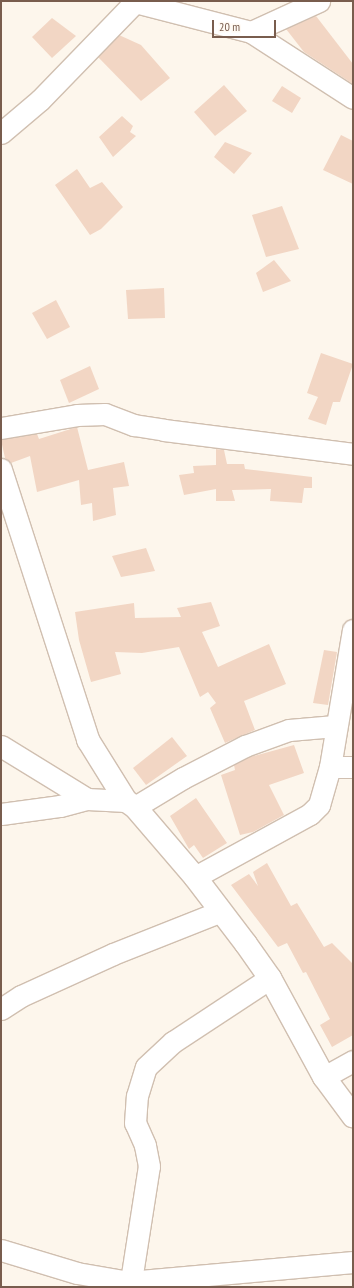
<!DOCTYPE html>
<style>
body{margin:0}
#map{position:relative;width:354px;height:1288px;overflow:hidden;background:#fdf6ec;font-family:"PT Sans Narrow",sans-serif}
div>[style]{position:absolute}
.building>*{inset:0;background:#f2d6c4}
.roads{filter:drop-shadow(1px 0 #d0bfb0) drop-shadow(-1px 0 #d0bfb0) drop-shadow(0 1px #d0bfb0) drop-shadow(0 -1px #d0bfb0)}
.street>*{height:21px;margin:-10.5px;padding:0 10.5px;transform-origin:10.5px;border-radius:10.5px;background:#fff}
.secondary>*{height:22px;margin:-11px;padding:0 11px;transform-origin:11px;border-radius:11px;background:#fff}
span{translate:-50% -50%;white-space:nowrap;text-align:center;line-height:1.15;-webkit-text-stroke:3px #fffaf3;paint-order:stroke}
.frame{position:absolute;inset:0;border:2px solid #795d4e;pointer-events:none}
.scale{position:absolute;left:212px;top:20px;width:64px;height:18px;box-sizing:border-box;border:2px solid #795d4e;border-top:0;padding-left:5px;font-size:12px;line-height:14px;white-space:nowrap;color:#795d4e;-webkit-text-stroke:3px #fffaf3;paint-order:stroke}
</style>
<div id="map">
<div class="building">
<div style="clip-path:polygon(316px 16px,353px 64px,353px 84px,304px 52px,286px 29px)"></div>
<div style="clip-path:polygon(52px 18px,76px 36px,52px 58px,32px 37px)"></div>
<div style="clip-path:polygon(119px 35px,141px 45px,170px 78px,141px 101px,98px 57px)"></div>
<div style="clip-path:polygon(224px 85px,247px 111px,215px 136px,194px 112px)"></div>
<div style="clip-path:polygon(282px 86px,301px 98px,292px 113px,272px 101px)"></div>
<div style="clip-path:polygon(122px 116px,133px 126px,130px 132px,136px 136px,113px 157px,99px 137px)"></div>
<div style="clip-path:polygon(341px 135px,353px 141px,353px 184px,323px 170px)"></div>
<div style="clip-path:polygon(225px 142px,252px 153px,234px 174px,214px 157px)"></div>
<div style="clip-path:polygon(77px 169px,90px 188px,102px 182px,123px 207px,101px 229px,90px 235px,55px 185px)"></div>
<div style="clip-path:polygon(282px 206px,299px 249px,266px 257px,252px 215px)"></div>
<div style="clip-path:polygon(274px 260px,291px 281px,263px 292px,256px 273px)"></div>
<div style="clip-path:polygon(164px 288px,165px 318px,128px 319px,126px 290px)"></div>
<div style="clip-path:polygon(56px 300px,70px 327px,47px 339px,32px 313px)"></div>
<div style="clip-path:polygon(321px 353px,353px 364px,340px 402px,333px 402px,326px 425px,308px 419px,318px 397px,307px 393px)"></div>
<div style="clip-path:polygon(90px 366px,99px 389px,69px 403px,60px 380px)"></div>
<div style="clip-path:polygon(77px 427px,88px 470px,124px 462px,129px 486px,113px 488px,116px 515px,93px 521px,92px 503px,81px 505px,79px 480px,37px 492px,30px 456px,11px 463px,5px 458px,1px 440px,37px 434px,39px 439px)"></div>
<div style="clip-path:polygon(216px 449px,224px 450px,227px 464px,244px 464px,245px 469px,312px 477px,312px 488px,304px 488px,302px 503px,270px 501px,271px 489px,232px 490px,235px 501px,216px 501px,216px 489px,184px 495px,179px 475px,194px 473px,193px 466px,216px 465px)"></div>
<div style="clip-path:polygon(146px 548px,155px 571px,121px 577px,112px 556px)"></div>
<div style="clip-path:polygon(211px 602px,220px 626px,202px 632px,218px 667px,269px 644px,286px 684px,244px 701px,255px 730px,225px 743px,210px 708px,216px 703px,208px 692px,200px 697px,179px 647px,142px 653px,115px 652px,121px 674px,91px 682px,79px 640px,75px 612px,134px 603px,135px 618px,181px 617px,177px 608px)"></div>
<div style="clip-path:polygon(324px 650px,337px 652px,328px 705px,313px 703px)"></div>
<div style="clip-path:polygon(172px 737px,187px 756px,146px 785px,133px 768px)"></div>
<div style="clip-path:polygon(294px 745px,304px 773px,269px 785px,284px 815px,253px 832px,240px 835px,221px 775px,235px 770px,234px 765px,250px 757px)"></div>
<div style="clip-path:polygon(196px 798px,227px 843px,203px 858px,194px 845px,189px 849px,170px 816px)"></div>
<div style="clip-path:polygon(267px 863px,291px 906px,297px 903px,324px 947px,332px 943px,353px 964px,353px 1035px,332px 1047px,320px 1025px,330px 1019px,306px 972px,303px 973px,287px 943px,278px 947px,231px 885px,249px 874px,258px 886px,253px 872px)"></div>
</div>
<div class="roads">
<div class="street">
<div style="left:131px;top:1px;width:124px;rotate:14.5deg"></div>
<div style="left:251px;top:32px;width:121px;rotate:32.9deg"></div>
<div style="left:251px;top:32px;width:75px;rotate:-24.5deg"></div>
<div style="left:1px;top:133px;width:51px;rotate:-40.2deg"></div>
<div style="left:40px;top:100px;width:136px;rotate:-45.9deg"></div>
<div style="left:1px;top:428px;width:77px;rotate:-9.7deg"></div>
<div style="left:77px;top:415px;width:28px;rotate:-2deg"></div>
<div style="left:105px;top:414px;width:31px;rotate:21deg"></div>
<div style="left:134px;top:425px;width:30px;rotate:9deg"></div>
<div style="left:164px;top:430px;width:191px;rotate:7.2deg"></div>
<div style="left:1px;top:746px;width:101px;rotate:31.6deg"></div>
<div style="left:87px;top:799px;width:39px;rotate:3deg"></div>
<div style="left:330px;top:767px;width:23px"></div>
<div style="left:135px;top:807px;width:56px;rotate:-31.1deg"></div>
<div style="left:183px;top:778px;width:70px;rotate:-27.3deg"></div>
<div style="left:245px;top:746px;width:47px;rotate:-20deg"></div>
<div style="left:289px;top:730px;width:46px;rotate:-5deg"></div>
<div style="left:1px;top:814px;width:60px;rotate:-7.7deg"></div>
<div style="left:60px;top:806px;width:28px;rotate:-15deg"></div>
<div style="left:195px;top:877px;width:131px;rotate:-28.7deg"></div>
<div style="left:310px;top:814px;width:13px;rotate:-45deg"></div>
<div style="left:319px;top:805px;width:40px;rotate:-74deg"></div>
<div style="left:330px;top:767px;width:139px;rotate:-80.5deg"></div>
<div style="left:1px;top:1009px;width:24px;rotate:-33deg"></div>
<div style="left:21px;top:996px;width:101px;rotate:-24.5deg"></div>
<div style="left:113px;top:954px;width:114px;rotate:-21.6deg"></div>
<div style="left:324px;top:1077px;width:33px;rotate:-29deg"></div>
<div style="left:1px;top:1250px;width:79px;rotate:16.8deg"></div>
<div style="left:77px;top:1273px;width:53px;rotate:9.8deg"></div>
<div style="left:129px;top:1282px;width:225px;rotate:-5.1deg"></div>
<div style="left:130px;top:1287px;width:122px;rotate:-81.1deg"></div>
<div style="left:149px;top:1166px;width:21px;rotate:-101deg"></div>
<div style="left:145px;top:1145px;width:24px;rotate:-114deg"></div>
<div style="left:135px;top:1123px;width:27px;rotate:-86deg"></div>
<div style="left:137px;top:1096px;width:30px;rotate:-73deg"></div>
<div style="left:146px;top:1067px;width:37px;rotate:-43deg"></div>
<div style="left:173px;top:1042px;width:116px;rotate:-33.4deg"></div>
</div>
<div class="secondary">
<div style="left:1px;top:470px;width:284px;rotate:72.1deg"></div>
<div style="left:88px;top:740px;width:72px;rotate:58.1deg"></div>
<div style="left:126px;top:801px;width:11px;rotate:34deg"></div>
<div style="left:135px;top:807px;width:92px;rotate:49.4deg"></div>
<div style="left:195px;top:877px;width:84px;rotate:52.7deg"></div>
<div style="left:246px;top:944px;width:42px;rotate:54.8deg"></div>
<div style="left:270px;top:978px;width:113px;rotate:61.4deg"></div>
<div style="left:324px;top:1077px;width:49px;rotate:53.4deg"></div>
</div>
</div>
<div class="frame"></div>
<div class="scale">20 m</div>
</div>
